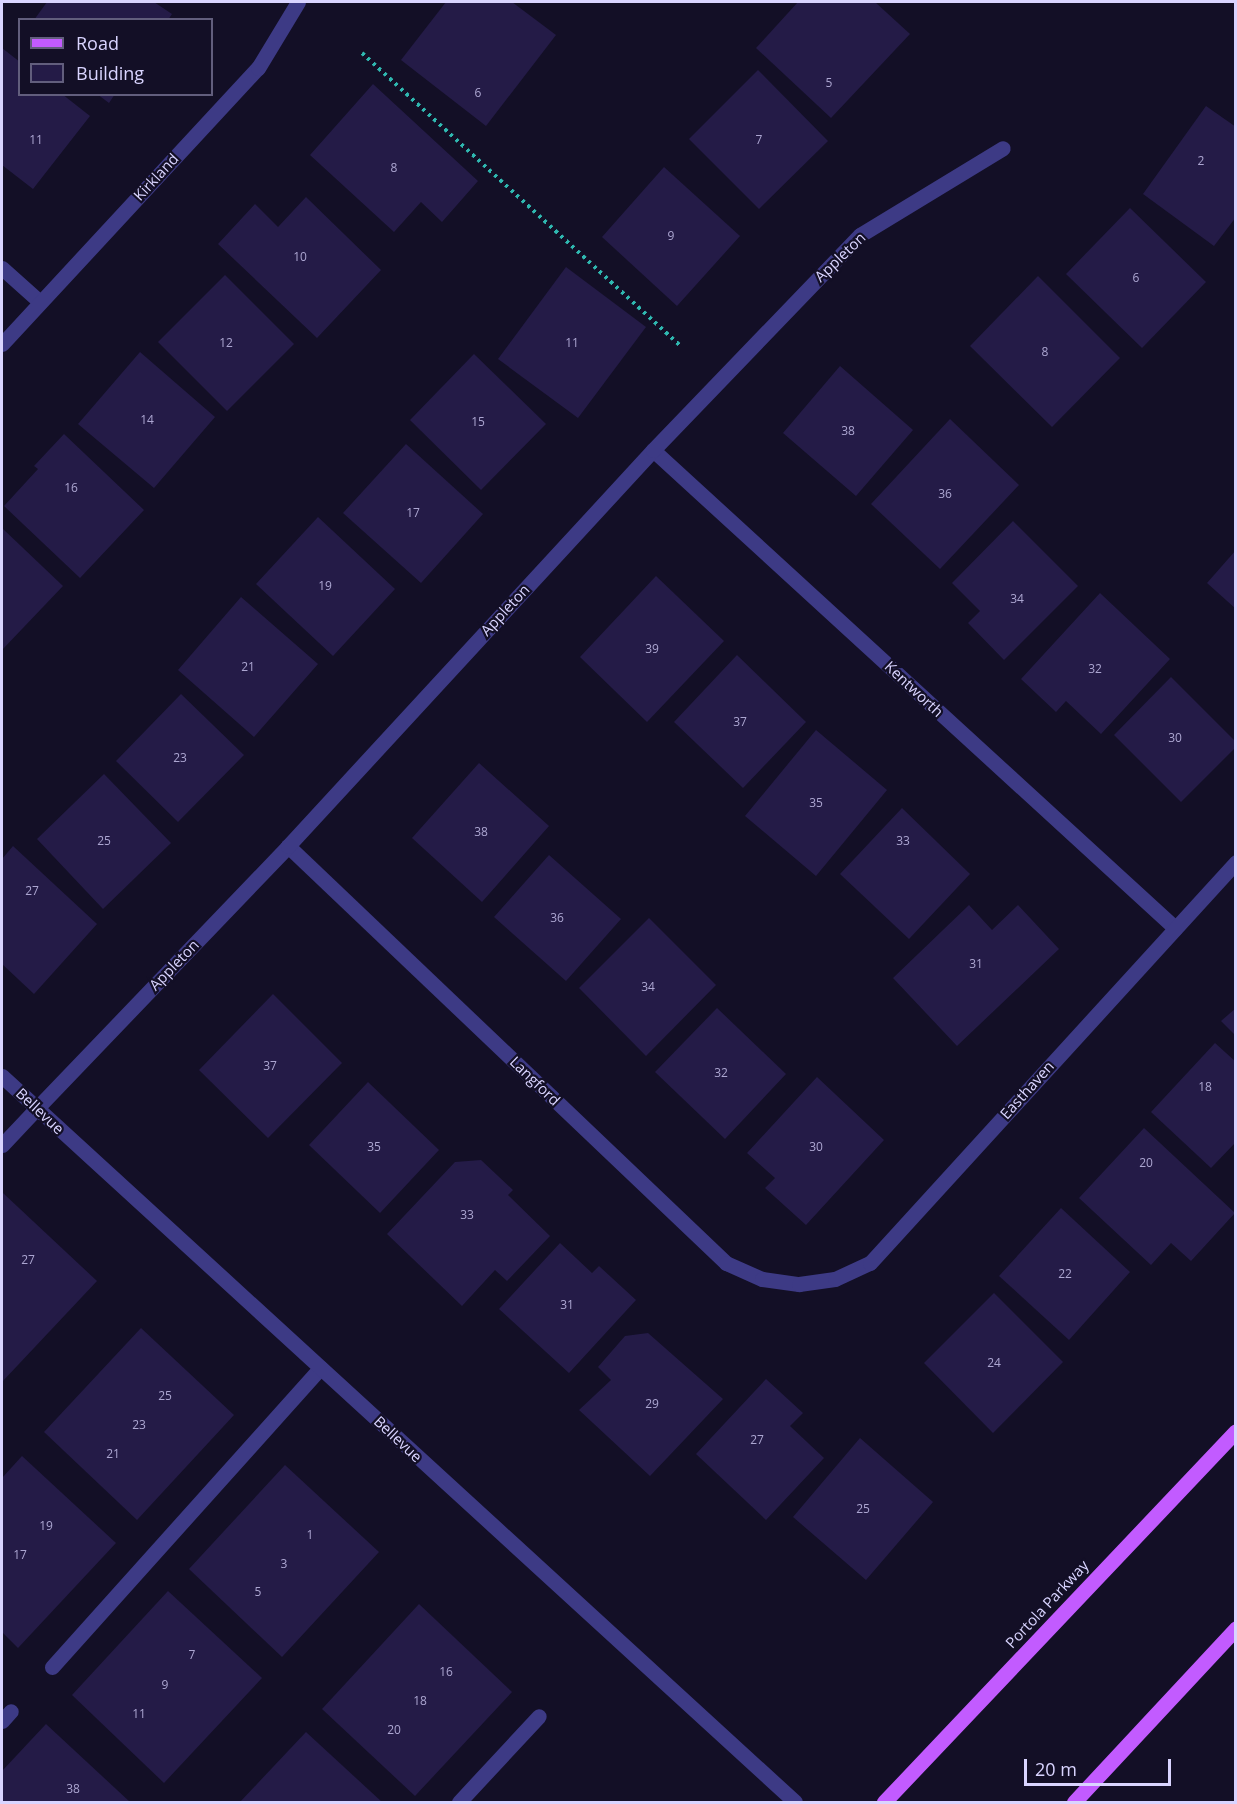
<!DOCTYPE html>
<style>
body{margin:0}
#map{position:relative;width:1237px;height:1804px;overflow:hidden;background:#130f26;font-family:"Open Sans",sans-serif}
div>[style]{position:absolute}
.building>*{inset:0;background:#241b47}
.path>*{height:4px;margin-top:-2px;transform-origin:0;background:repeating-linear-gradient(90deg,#2fb8b0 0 3px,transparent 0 7.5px)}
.lane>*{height:15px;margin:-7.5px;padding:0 7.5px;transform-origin:7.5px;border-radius:7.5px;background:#3d3a85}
.street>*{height:15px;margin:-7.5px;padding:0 7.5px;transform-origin:7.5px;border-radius:7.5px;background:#3d3a85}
.primary>*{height:15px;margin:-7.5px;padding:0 7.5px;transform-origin:7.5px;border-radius:7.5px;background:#c25bff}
span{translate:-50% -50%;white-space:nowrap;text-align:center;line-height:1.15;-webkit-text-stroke:4.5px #130f26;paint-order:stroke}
.number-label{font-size:12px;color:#aca6d1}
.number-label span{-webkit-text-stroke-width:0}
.street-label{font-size:15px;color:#d9d4ff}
.frame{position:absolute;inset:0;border:3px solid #d9d4ff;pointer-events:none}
.legend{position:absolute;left:18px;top:18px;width:195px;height:78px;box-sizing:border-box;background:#130f26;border:2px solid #625e7d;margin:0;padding:8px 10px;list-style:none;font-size:18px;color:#d9d4ff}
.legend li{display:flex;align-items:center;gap:12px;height:30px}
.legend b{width:30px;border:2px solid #625e7d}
.scale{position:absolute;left:1024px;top:1759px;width:147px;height:27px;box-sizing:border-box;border:3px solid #d9d4ff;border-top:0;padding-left:8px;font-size:18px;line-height:21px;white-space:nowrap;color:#d9d4ff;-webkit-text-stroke:4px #130f26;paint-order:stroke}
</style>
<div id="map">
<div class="building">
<div style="clip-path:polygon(47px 2px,154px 2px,172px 14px,168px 20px,34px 20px)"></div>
<div style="clip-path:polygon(446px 2px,512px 2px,556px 35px,486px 126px,401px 60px)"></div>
<div style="clip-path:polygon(798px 2px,875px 2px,910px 34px,831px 118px,756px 48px)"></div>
<div style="clip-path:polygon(2px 48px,20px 62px,20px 94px,62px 94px,90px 116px,33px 189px,2px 165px)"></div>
<div style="clip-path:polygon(758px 70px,828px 141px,759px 209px,689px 139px)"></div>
<div style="clip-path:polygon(373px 84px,478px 181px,442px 222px,421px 202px,394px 232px,310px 155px)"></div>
<div style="clip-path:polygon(97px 94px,115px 94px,109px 103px)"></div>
<div style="clip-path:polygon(1206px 106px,1236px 127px,1236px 217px,1214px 246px,1143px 194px)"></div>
<div style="clip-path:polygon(664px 167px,740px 236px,677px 306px,602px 237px)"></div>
<div style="clip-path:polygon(306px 197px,381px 270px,317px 338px,218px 244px,255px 204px,278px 227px)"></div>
<div style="clip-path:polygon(1130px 208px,1206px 282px,1142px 348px,1066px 274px)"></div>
<div style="clip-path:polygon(566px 267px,646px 327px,578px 418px,498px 359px)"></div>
<div style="clip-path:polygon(225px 275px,294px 344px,227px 411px,158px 342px)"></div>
<div style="clip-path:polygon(1038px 276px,1120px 358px,1052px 427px,970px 346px)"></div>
<div style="clip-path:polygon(140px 352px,215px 417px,154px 488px,78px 424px)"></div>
<div style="clip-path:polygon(474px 354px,546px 424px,481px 490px,410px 420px)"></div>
<div style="clip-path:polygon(840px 366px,913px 430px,856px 496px,783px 433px)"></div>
<div style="clip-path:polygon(950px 419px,1019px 485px,940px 569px,871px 504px)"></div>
<div style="clip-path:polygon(64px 434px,144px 510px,80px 578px,4px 506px,38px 469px,34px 466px)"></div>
<div style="clip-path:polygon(406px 444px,483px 514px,421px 583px,343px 513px)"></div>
<div style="clip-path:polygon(318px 517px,395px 589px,333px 656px,256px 584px)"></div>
<div style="clip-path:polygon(1013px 521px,1078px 586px,1004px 660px,968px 623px,980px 611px,952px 583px)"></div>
<div style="clip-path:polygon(2px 528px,63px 586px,2px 650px)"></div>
<div style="clip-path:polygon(1236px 550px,1236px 609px,1207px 583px)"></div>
<div style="clip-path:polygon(656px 576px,724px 641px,647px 722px,580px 657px)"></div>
<div style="clip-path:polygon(1100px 593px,1170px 659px,1101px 734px,1066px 701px,1056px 712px,1021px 679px)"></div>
<div style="clip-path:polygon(241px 597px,318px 664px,254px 737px,178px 670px)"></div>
<div style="clip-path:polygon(737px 655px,806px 722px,743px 788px,674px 722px)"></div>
<div style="clip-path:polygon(1171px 677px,1236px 742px,1236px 747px,1181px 802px,1114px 735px)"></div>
<div style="clip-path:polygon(181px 694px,244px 755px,178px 822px,116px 761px)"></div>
<div style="clip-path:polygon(816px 730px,887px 790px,816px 876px,745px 816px)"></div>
<div style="clip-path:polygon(479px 763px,549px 826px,482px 902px,412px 838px)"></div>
<div style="clip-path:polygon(104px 774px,171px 843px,103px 909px,37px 839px)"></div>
<div style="clip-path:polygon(902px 808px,970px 874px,909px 939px,840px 874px)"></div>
<div style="clip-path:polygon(13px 846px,97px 924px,34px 994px,2px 964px,2px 859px)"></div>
<div style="clip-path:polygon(549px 855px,621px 919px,566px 981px,494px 917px)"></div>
<div style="clip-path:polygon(969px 905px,992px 930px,1018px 905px,1059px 949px,957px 1046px,893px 978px)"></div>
<div style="clip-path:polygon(649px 918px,716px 985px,646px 1056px,579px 988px)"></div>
<div style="clip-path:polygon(273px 994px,342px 1063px,268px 1138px,199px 1070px)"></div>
<div style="clip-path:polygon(717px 1008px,786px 1074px,725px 1139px,655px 1072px)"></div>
<div style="clip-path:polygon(1236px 1008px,1236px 1036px,1221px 1021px)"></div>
<div style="clip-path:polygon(1215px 1043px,1236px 1062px,1236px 1142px,1211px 1168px,1151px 1112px)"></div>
<div style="clip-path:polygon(817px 1077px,884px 1140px,806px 1225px,765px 1188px,775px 1178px,747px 1153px)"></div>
<div style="clip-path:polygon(368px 1082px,439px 1150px,380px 1213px,309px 1145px)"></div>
<div style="clip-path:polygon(1144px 1128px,1235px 1213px,1191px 1261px,1171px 1243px,1151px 1265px,1079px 1198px)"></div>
<div style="clip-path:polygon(481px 1160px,513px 1190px,508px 1195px,550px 1236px,507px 1281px,495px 1270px,462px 1306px,387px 1234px,455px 1162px)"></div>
<div style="clip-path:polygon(3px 1193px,97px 1281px,2px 1382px,2px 1195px)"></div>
<div style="clip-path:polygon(1061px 1208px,1130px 1272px,1069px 1340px,999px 1276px)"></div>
<div style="clip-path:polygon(560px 1243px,592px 1273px,599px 1266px,636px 1300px,569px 1373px,499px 1309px)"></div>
<div style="clip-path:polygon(994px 1293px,1063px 1362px,993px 1433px,924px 1363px)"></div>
<div style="clip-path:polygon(141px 1328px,234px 1415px,137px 1520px,44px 1432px)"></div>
<div style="clip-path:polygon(648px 1333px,723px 1399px,650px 1476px,579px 1410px,611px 1380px,598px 1367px,625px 1336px)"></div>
<div style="clip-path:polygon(766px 1379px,803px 1413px,790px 1426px,824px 1458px,766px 1520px,696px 1454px)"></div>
<div style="clip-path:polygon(860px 1438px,933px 1502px,866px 1580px,793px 1517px)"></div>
<div style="clip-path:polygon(22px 1456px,116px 1543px,18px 1648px,2px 1632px,2px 1478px)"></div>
<div style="clip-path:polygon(285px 1465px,379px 1552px,282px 1657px,189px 1569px)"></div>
<div style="clip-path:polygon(168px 1591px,262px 1678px,164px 1783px,72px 1695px)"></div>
<div style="clip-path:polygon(419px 1604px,512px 1692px,415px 1796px,322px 1709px)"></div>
<div style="clip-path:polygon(46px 1724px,130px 1802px,2px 1802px,2px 1771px)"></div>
<div style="clip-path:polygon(306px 1732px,382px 1802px,240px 1802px)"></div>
</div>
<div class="path">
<div style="left:362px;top:53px;width:431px;rotate:42.6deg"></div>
</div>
<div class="lane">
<div style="left:2px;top:1145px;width:51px;rotate:-46.6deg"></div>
<div style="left:52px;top:1667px;width:402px;rotate:-48.1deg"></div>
<div style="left:2px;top:1721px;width:13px;rotate:-48deg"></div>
<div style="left:459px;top:1802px;width:117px;rotate:-47.1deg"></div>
</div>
<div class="street">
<div style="left:2px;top:268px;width:51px;rotate:41.8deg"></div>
<div style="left:2px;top:344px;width:376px;rotate:-47.2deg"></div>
<div style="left:258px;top:68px;width:77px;rotate:-58.8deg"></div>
<div style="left:653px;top:450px;width:708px;rotate:42.48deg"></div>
<div style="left:288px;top:846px;width:605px;rotate:43.59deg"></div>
<div style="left:726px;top:1263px;width:39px;rotate:24deg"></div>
<div style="left:762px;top:1279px;width:37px;rotate:8deg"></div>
<div style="left:799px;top:1284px;width:36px;rotate:-8deg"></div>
<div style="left:835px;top:1279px;width:38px;rotate:-25deg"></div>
<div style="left:870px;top:1263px;width:543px;rotate:-47.61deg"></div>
<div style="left:2px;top:1076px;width:1075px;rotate:42.47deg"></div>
<div style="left:37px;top:1108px;width:363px;rotate:-46.2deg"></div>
<div style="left:288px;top:846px;width:539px;rotate:-47.33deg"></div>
<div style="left:653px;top:450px;width:298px;rotate:-46.1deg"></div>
<div style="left:860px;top:235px;width:167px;rotate:-31.3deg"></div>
</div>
<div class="primary">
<div style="left:884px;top:1802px;width:511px;rotate:-46.51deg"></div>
<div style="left:1074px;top:1802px;width:238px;rotate:-47deg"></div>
</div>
<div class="number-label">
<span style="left:829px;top:83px">5</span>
<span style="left:478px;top:93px">6</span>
<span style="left:36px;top:140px">11</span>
<span style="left:759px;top:140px">7</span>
<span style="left:1201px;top:161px">2</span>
<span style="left:394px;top:168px">8</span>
<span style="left:671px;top:236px">9</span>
<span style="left:300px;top:257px">10</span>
<span style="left:1136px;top:278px">6</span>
<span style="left:226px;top:343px">12</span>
<span style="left:572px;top:343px">11</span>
<span style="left:1045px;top:352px">8</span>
<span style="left:147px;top:420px">14</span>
<span style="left:478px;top:422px">15</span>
<span style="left:848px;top:431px">38</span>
<span style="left:71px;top:488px">16</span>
<span style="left:945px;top:494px">36</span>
<span style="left:413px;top:513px">17</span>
<span style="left:325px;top:586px">19</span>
<span style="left:1017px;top:599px">34</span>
<span style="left:652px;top:649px">39</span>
<span style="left:248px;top:667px">21</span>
<span style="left:1095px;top:669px">32</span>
<span style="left:740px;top:722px">37</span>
<span style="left:1175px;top:738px">30</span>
<span style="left:180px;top:758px">23</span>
<span style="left:816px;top:803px">35</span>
<span style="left:481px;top:832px">38</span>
<span style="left:104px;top:841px">25</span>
<span style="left:903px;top:841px">33</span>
<span style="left:32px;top:891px">27</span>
<span style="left:557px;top:918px">36</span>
<span style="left:976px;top:964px">31</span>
<span style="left:648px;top:987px">34</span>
<span style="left:270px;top:1066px">37</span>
<span style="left:721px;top:1073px">32</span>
<span style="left:1205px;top:1087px">18</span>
<span style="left:374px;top:1147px">35</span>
<span style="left:816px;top:1147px">30</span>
<span style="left:1146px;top:1163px">20</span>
<span style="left:467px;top:1215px">33</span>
<span style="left:28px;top:1260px">27</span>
<span style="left:1065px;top:1274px">22</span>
<span style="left:567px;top:1305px">31</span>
<span style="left:994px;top:1363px">24</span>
<span style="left:165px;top:1396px">25</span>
<span style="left:652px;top:1404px">29</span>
<span style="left:139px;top:1425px">23</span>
<span style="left:757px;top:1440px">27</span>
<span style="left:113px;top:1454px">21</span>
<span style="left:863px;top:1509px">25</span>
<span style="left:46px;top:1526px">19</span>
<span style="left:310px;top:1535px">1</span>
<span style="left:20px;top:1555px">17</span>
<span style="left:284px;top:1564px">3</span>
<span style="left:258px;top:1592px">5</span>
<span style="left:192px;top:1655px">7</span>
<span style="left:446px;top:1672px">16</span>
<span style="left:165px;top:1685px">9</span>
<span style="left:420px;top:1701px">18</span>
<span style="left:139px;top:1714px">11</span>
<span style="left:394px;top:1730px">20</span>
<span style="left:73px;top:1789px">38</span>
</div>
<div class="street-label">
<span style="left:156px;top:177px;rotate:-47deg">Kirkland</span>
<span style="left:840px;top:257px;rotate:-44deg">Appleton</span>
<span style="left:505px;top:610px;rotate:-47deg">Appleton</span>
<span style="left:914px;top:689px;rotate:43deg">Kentworth</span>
<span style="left:174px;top:965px;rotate:-46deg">Appleton</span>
<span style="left:535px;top:1081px;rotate:44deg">Langford</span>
<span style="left:1027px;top:1090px;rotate:-48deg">Easthaven</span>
<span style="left:40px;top:1111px;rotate:43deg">Bellevue</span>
<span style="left:398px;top:1439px;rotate:43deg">Bellevue</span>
<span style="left:1047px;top:1604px;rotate:-47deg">Portola Parkway</span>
</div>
<div class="frame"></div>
<ul class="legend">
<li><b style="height:8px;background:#c25bff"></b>Road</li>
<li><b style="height:16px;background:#241b47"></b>Building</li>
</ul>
<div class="scale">20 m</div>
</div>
